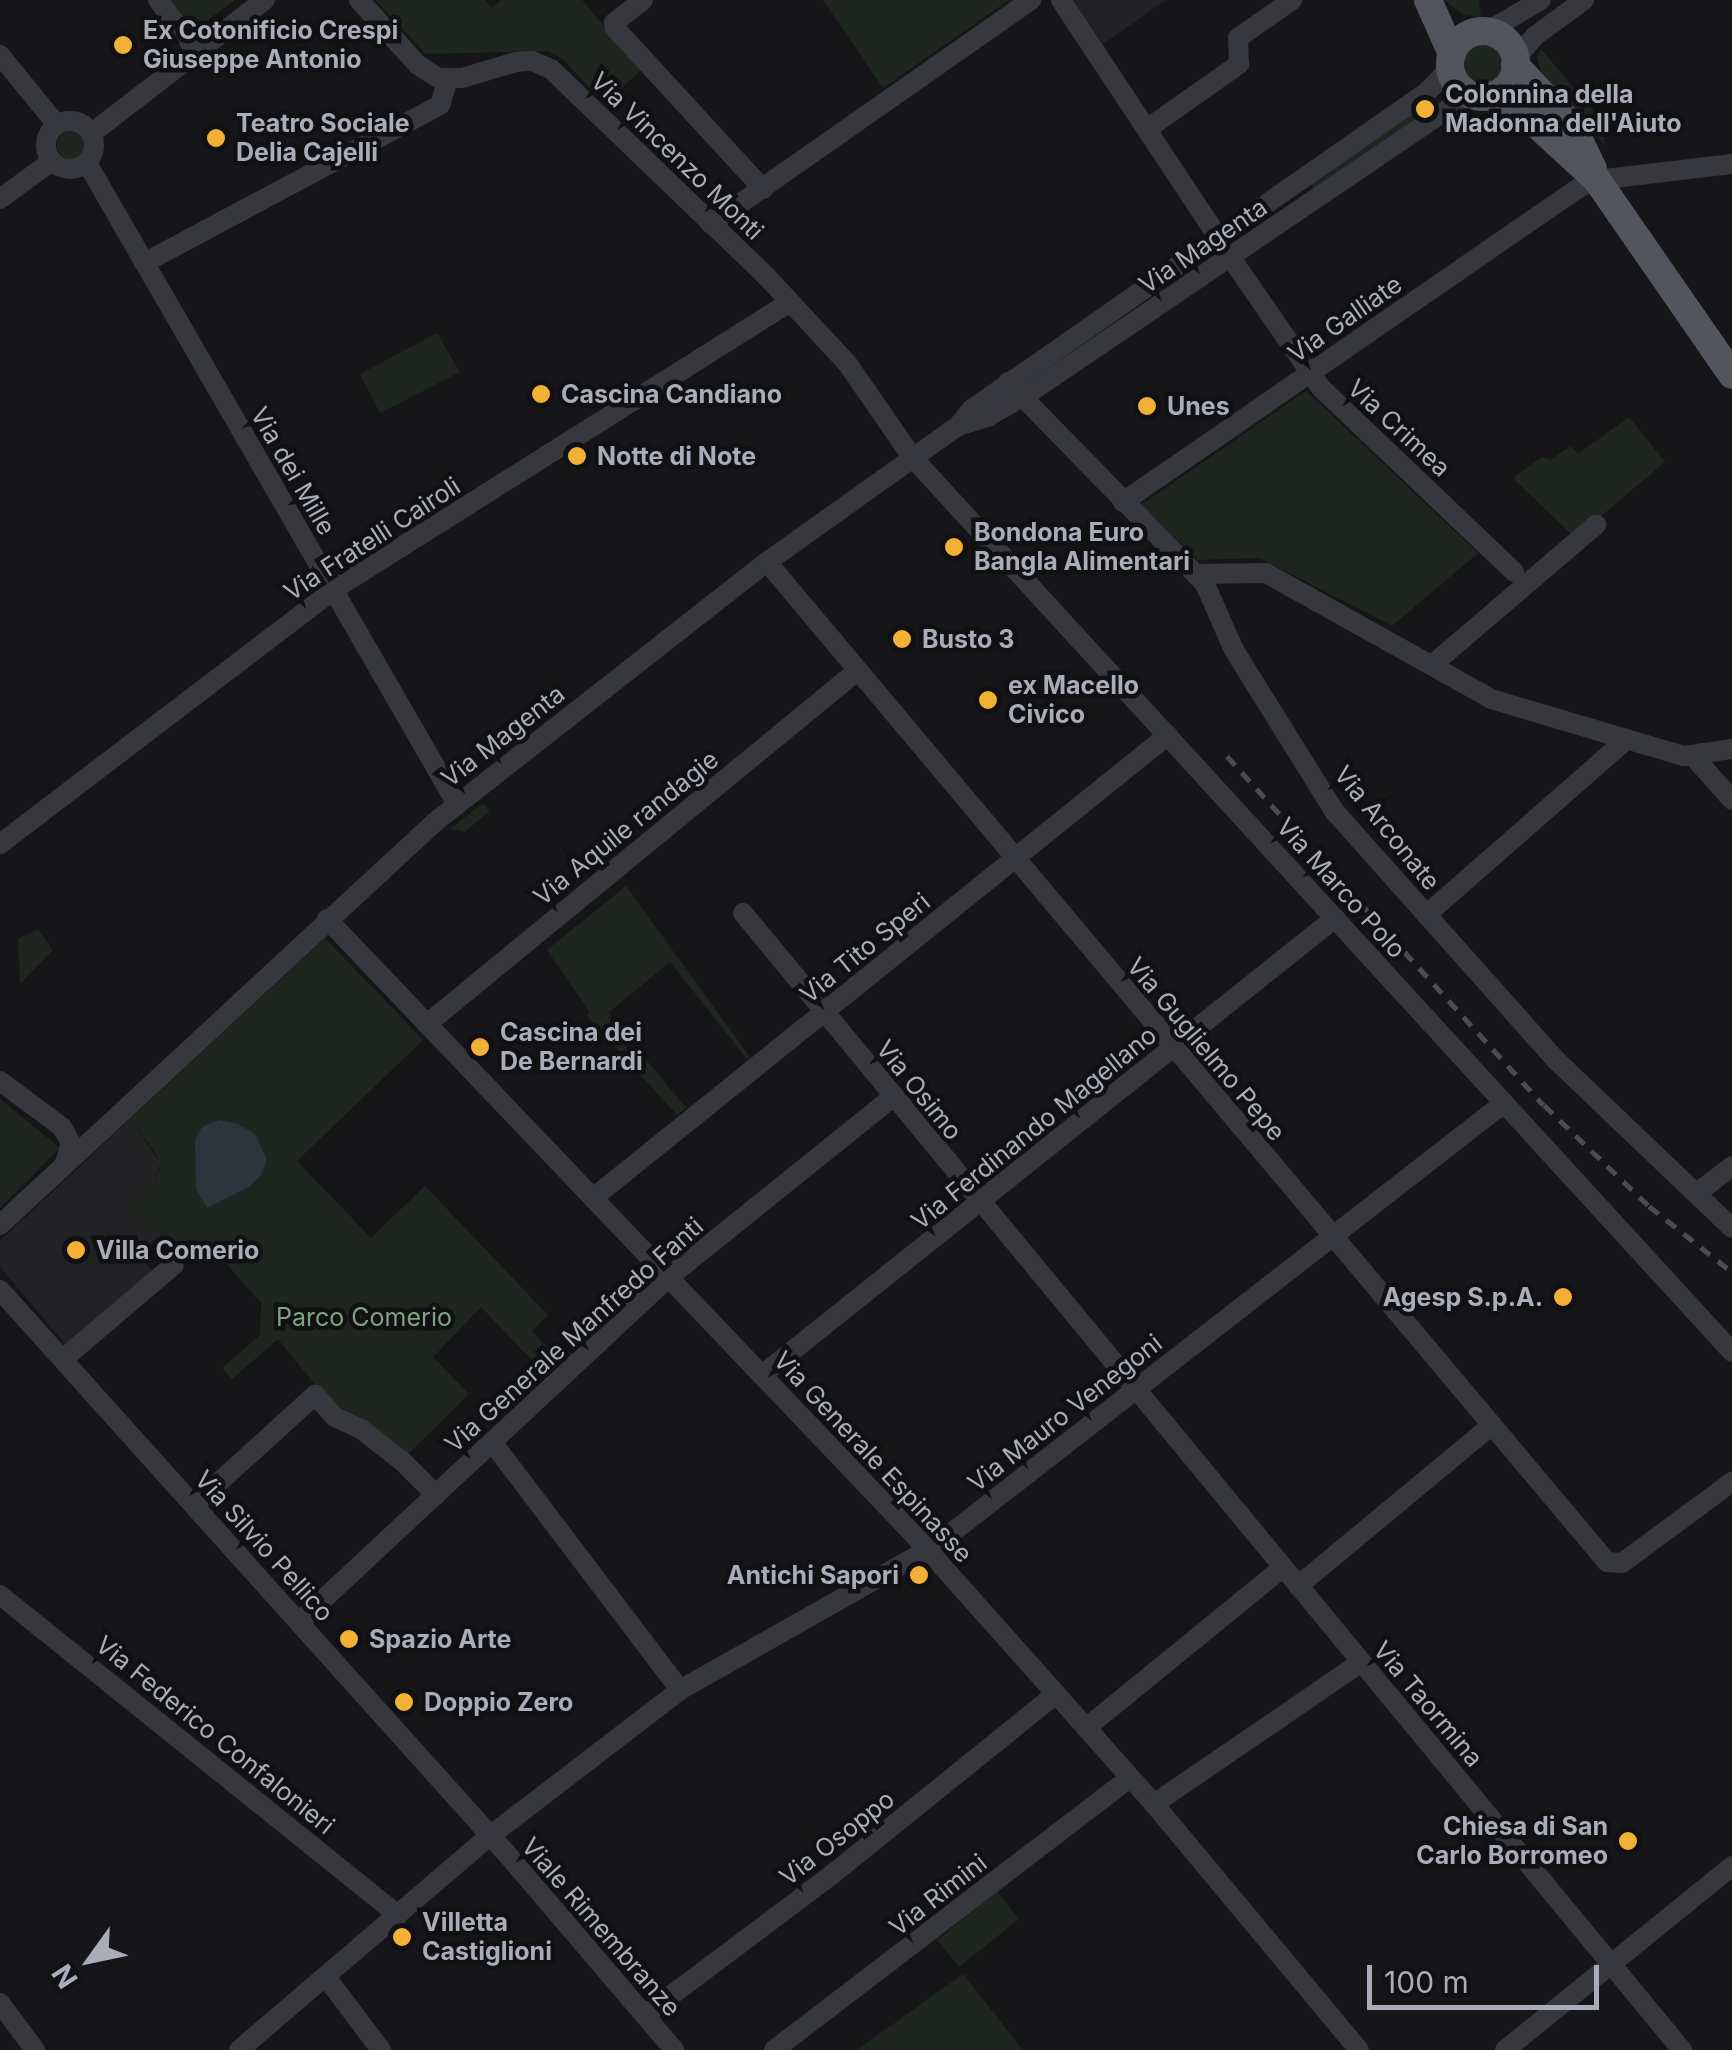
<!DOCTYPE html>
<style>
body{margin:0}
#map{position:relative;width:1732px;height:2050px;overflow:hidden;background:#161618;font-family:Inter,sans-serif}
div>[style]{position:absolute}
.built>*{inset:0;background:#222225}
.green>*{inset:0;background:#1e261f}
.round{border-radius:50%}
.water>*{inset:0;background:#2c353c}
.minor>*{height:20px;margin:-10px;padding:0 10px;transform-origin:10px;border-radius:10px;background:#37383d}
.minor>.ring{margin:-10px;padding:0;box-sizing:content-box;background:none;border:20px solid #37383d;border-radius:50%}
.major>*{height:28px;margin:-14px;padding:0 14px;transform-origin:14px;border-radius:14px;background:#53555c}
.major>.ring{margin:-14px;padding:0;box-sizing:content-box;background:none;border:28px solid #53555c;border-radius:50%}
.rail>*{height:5px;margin-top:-2.5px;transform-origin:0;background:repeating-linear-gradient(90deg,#4a4c52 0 12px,transparent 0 22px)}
.dots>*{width:28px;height:28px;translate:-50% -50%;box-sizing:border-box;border:5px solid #111113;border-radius:50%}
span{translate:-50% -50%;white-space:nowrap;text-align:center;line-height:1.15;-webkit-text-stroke:9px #111113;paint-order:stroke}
.poi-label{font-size:25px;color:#a8adb8;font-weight:700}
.left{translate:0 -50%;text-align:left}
.right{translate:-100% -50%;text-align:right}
.street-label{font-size:25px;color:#a8adb8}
.park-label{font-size:25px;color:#7fa381}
.north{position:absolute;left:40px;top:1910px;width:100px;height:100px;-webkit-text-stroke:8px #111113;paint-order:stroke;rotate:237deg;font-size:28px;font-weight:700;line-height:40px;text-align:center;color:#a8adb8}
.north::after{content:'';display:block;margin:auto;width:35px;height:45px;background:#a8adb8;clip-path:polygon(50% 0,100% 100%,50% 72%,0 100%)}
.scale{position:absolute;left:1367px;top:1965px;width:232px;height:45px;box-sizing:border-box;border:5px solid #a8adb8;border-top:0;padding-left:12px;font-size:30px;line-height:35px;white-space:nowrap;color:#a8adb8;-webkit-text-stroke:8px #111113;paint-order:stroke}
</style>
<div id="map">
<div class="built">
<div style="clip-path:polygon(1073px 0,1166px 0,1103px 44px)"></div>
<div style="clip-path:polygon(130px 1119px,160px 1162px,155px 1183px,129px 1204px,158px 1238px,139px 1255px,155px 1274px,67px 1346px,0 1267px,0 1241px)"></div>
</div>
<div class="green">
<div style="clip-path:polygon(169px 0,235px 0,193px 31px)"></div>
<div style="clip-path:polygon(375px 0,485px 0,492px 8px,501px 0,582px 0,641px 70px,604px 104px,563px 59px,547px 51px,426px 54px)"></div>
<div style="clip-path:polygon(823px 0,1009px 0,883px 88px)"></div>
<div style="clip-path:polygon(1444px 0,1479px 0,1481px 17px,1463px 15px)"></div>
<div class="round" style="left:1459px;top:40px;width:48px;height:48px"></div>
<div style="clip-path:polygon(1541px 49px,1602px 121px,1605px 145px,1544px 80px,1537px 58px)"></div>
<div style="clip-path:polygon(1427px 100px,1434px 110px,1314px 189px,1310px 182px)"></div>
<div class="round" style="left:57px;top:131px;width:28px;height:28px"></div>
<div style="clip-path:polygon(437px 333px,460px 372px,380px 413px,360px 374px)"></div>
<div style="clip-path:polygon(1306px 391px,1478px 553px,1392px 626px,1260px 558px,1198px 560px,1141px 505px)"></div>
<div style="clip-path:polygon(1629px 417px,1665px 462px,1575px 538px,1513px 478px,1542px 457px,1550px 460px,1571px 446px,1578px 454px)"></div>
<div style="clip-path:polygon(483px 803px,490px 811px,465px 832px,450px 829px)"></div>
<div style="clip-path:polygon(626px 886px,750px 1057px,747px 1059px,670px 962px,608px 1013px,686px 1108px,677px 1115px,587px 1016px,589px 1011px,547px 950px)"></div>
<div style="clip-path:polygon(38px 929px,53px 950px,20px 984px,18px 939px)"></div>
<div style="clip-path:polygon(325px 938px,423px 1040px,297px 1161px,371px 1238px,425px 1186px,548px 1315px,532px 1331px,555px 1355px,540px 1369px,481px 1307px,433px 1357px,469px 1394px,404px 1458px,321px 1392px,278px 1339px,232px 1379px,222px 1368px,260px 1335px,261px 1303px,220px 1256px,191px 1256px,181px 1264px,128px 1204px,155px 1183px,160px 1168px,157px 1155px,130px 1119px)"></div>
<div style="clip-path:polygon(0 1099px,60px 1148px,0 1208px)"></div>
<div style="clip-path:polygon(997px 1891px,1019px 1919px,959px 1967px,937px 1940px)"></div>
<div style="clip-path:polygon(963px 1974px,1023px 2050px,857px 2050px)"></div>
</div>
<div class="water">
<div style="clip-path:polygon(219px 1120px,236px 1123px,255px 1134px,267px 1160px,261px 1175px,249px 1187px,207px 1208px,196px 1189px,195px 1140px,202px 1127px)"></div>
</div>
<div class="minor">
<div style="left:158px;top:0;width:65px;rotate:53.1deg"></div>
<div style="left:359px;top:0;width:88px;rotate:47.8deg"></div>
<div style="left:418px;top:65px;width:24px;rotate:33deg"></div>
<div style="left:438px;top:78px;width:24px"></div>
<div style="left:462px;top:78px;width:56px;rotate:-16.5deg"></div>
<div style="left:516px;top:62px;width:16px;rotate:-4deg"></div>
<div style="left:532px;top:61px;width:21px;rotate:23deg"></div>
<div style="left:551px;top:69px;width:300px;rotate:43.9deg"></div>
<div style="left:767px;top:277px;width:117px;rotate:47.1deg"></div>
<div style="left:847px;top:363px;width:114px;rotate:55.3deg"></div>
<div style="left:912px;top:457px;width:1214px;rotate:47.5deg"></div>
<div style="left:643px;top:0;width:37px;rotate:142deg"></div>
<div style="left:614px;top:23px;width:5px;rotate:79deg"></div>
<div style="left:615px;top:28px;width:219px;rotate:47.4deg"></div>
<div style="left:1061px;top:0;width:284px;rotate:56.5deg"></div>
<div style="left:1488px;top:31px;width:61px;rotate:-30.3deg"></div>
<div style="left:0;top:55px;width:90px;rotate:50.8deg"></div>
<div style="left:1515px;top:59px;width:30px;rotate:-49deg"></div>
<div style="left:1535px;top:36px;width:61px;rotate:-36.3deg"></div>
<div class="ring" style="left:46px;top:121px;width:28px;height:28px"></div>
<div style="left:1147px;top:129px;width:113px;rotate:-35.2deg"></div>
<div style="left:1239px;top:64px;width:26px;rotate:-92deg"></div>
<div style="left:1238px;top:38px;width:66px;rotate:-35.1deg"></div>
<div style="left:92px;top:133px;width:218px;rotate:-37.6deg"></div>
<div style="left:87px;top:163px;width:740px;rotate:60.01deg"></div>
<div style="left:0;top:199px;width:64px;rotate:-36.2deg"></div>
<div style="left:711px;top:224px;width:391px;rotate:-35deg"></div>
<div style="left:1231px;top:258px;width:158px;rotate:55.3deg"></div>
<div style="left:1321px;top:388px;width:267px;rotate:43.6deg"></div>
<div style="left:144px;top:263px;width:336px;rotate:-28.1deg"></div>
<div style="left:440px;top:105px;width:27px;rotate:-73deg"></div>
<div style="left:1008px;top:382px;width:282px;rotate:45.7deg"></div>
<div style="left:1205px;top:584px;width:72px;rotate:66.3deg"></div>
<div style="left:1234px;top:650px;width:191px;rotate:58.1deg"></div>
<div style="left:1335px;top:812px;width:332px;rotate:48.3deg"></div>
<div style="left:1556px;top:1060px;width:243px;rotate:43.7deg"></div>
<div style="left:958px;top:426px;width:31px;rotate:-17deg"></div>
<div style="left:988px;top:417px;width:55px;rotate:-30.8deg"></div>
<div style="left:1035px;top:389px;width:526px;rotate:-34.14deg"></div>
<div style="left:1123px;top:502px;width:555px;rotate:-34.58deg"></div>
<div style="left:1580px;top:187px;width:18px;rotate:-22deg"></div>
<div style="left:1597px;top:180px;width:136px;rotate:-6.8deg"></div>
<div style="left:767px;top:562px;width:1306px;rotate:49.97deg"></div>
<div style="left:1607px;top:1562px;width:15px;rotate:4deg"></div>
<div style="left:1622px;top:1563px;width:137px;rotate:-36.4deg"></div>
<div style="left:1196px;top:574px;width:70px;rotate:-0.8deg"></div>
<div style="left:1266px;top:573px;width:258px;rotate:29.2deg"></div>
<div style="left:1491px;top:699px;width:201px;rotate:16.5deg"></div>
<div style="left:1684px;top:756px;width:49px;rotate:-8.3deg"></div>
<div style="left:1432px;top:665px;width:216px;rotate:-40.5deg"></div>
<div style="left:1694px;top:757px;width:57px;rotate:48.5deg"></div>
<div style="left:0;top:844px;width:419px;rotate:-37.3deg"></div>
<div style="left:333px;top:590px;width:540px;rotate:-32.22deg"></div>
<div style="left:743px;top:913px;width:1475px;rotate:50.45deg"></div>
<div style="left:1426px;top:915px;width:267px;rotate:-41.2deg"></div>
<div style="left:327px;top:919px;width:857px;rotate:46.37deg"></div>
<div style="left:918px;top:1539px;width:355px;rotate:48.3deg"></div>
<div style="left:1154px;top:1804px;width:320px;rotate:50.2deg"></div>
<div style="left:427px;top:1024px;width:556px;rotate:-39.38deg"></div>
<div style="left:0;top:1081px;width:77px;rotate:36.6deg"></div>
<div style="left:62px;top:1127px;width:18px;rotate:61deg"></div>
<div style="left:71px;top:1143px;width:21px;rotate:107deg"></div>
<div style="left:1697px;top:1193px;width:44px;rotate:-37.6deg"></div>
<div style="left:593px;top:1198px;width:738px;rotate:-38.84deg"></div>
<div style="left:0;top:1225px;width:593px;rotate:-42.81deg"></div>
<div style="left:435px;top:822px;width:422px;rotate:-38.1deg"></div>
<div style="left:767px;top:562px;width:234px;rotate:-35.5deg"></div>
<div style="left:958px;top:426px;width:22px;rotate:-51deg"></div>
<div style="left:972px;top:409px;width:555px;rotate:-34.87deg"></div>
<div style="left:1427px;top:92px;width:33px;rotate:-46deg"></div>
<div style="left:0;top:1290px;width:757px;rotate:48.05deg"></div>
<div style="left:506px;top:1853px;width:259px;rotate:49.5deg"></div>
<div style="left:63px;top:1359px;width:145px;rotate:-40.3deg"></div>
<div style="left:762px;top:1375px;width:733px;rotate:-38.57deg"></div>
<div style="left:492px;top:1442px;width:311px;rotate:52.8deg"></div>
<div style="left:194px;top:1505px;width:164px;rotate:-42.3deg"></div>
<div style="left:315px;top:1395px;width:30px;rotate:48deg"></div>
<div style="left:335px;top:1417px;width:29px;rotate:25deg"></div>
<div style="left:361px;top:1429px;width:52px;rotate:38deg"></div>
<div style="left:402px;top:1461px;width:48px;rotate:45deg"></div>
<div style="left:1298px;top:1586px;width:251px;rotate:-39.7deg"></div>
<div style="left:0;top:1595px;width:511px;rotate:38.8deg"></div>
<div style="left:299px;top:1622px;width:506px;rotate:-43deg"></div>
<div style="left:669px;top:1277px;width:287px;rotate:-38.8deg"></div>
<div style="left:1086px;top:1728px;width:253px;rotate:-39.2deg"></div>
<div style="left:1154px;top:1804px;width:251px;rotate:-34.4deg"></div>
<div style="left:326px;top:1977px;width:91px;rotate:53deg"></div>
<div style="left:0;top:2003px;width:59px;rotate:53.3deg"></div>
<div style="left:645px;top:2015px;width:236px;rotate:-36.9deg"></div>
<div style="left:834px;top:1873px;width:285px;rotate:-38.9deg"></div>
<div style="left:239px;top:2050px;width:330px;rotate:-40.5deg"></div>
<div style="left:490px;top:1836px;width:240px;rotate:-37.5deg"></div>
<div style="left:680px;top:1690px;width:294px;rotate:-29.5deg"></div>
<div style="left:936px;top:1545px;width:720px;rotate:-37.89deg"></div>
<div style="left:774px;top:2050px;width:448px;rotate:-37.4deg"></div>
<div style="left:1505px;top:2050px;width:292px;rotate:-39deg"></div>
</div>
<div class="major">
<div style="left:1428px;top:0;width:59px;rotate:66deg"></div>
<div class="ring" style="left:1450px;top:31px;width:38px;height:38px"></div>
<div style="left:1515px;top:65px;width:85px;rotate:46.9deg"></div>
<div style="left:1573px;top:127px;width:47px;rotate:64.5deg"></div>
<div style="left:1493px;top:95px;width:53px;rotate:34.3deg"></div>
<div style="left:1537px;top:125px;width:81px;rotate:42.5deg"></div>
<div style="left:1597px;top:180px;width:237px;rotate:55.3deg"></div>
</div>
<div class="rail">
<div style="left:1227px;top:756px;width:471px;rotate:47.8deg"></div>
<div style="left:1544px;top:1105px;width:146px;rotate:43.9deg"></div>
<div style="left:1649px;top:1206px;width:106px;rotate:38.5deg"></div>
</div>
<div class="dots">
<div style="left:123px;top:45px;background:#f2b134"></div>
<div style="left:1425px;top:109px;background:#f2b134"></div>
<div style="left:216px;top:138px;background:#f2b134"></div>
<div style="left:541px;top:394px;background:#f2b134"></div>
<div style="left:1147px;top:406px;background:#f2b134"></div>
<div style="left:577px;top:456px;background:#f2b134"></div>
<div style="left:954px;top:547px;background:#f2b134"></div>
<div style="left:902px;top:639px;background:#f2b134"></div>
<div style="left:988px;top:700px;background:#f2b134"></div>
<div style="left:480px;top:1047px;background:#f2b134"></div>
<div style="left:76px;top:1250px;background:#f2b134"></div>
<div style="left:1563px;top:1297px;background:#f2b134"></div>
<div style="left:919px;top:1575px;background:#f2b134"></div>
<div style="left:349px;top:1639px;background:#f2b134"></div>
<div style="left:404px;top:1702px;background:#f2b134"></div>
<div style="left:1628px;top:1841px;background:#f2b134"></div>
<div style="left:402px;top:1937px;background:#f2b134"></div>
</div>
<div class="poi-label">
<span class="left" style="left:143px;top:45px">Ex Cotonificio Crespi<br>Giuseppe Antonio</span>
<span class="left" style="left:1445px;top:109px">Colonnina della<br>Madonna dell'Aiuto</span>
<span class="left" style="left:236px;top:138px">Teatro Sociale<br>Delia Cajelli</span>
<span class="left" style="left:561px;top:394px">Cascina Candiano</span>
<span class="left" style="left:1167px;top:406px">Unes</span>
<span class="left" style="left:597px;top:456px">Notte di Note</span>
<span class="left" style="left:974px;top:547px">Bondona Euro<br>Bangla Alimentari</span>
<span class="left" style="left:922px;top:639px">Busto 3</span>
<span class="left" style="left:1008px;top:700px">ex Macello<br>Civico</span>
<span class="left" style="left:500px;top:1047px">Cascina dei<br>De Bernardi</span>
<span class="left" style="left:96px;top:1250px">Villa Comerio</span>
<span class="right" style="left:1543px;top:1297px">Agesp S.p.A.</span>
<span class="right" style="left:899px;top:1575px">Antichi Sapori</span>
<span class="left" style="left:369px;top:1639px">Spazio Arte</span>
<span class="left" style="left:424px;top:1702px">Doppio Zero</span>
<span class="right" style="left:1608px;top:1841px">Chiesa di San<br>Carlo Borromeo</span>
<span class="left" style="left:422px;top:1937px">Villetta<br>Castiglioni</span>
</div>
<div class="street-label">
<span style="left:677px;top:156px;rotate:44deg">Via Vincenzo Monti</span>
<span style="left:1203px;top:246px;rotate:-34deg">Via Magenta</span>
<span style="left:1345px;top:319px;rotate:-35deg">Via Galliate</span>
<span style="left:1399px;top:428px;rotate:43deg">Via Crimea</span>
<span style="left:293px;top:471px;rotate:60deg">Via dei Mille</span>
<span style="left:372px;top:539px;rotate:-33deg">Via Fratelli Cairoli</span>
<span style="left:503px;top:736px;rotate:-38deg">Via Magenta</span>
<span style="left:626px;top:828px;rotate:-39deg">Via Aquile randagie</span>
<span style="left:1387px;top:828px;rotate:51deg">Via Arconate</span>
<span style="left:1341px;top:888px;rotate:48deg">Via Marco Polo</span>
<span style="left:865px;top:948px;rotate:-39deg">Via Tito Speri</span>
<span style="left:1206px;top:1049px;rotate:50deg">Via Guglielmo Pepe</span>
<span style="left:919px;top:1090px;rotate:51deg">Via Osimo</span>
<span style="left:1034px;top:1128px;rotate:-39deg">Via Ferdinando Magellano</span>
<span style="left:574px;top:1335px;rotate:-42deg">Via Generale Manfredo Fanti</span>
<span style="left:1065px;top:1413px;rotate:-38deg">Via Mauro Venegoni</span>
<span style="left:873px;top:1457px;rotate:47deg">Via Generale Espinasse</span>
<span style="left:264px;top:1546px;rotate:48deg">Via Silvio Pellico</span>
<span style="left:1428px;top:1704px;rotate:50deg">Via Taormina</span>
<span style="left:215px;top:1735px;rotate:39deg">Via Federico Confalonieri</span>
<span style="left:837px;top:1838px;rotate:-38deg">Via Osoppo</span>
<span style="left:938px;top:1895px;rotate:-38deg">Via Rimini</span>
<span style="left:601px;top:1927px;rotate:49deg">Viale Rimembranze</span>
</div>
<div class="park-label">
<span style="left:364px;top:1317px">Parco Comerio</span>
</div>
<div class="north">N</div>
<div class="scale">100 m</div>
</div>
